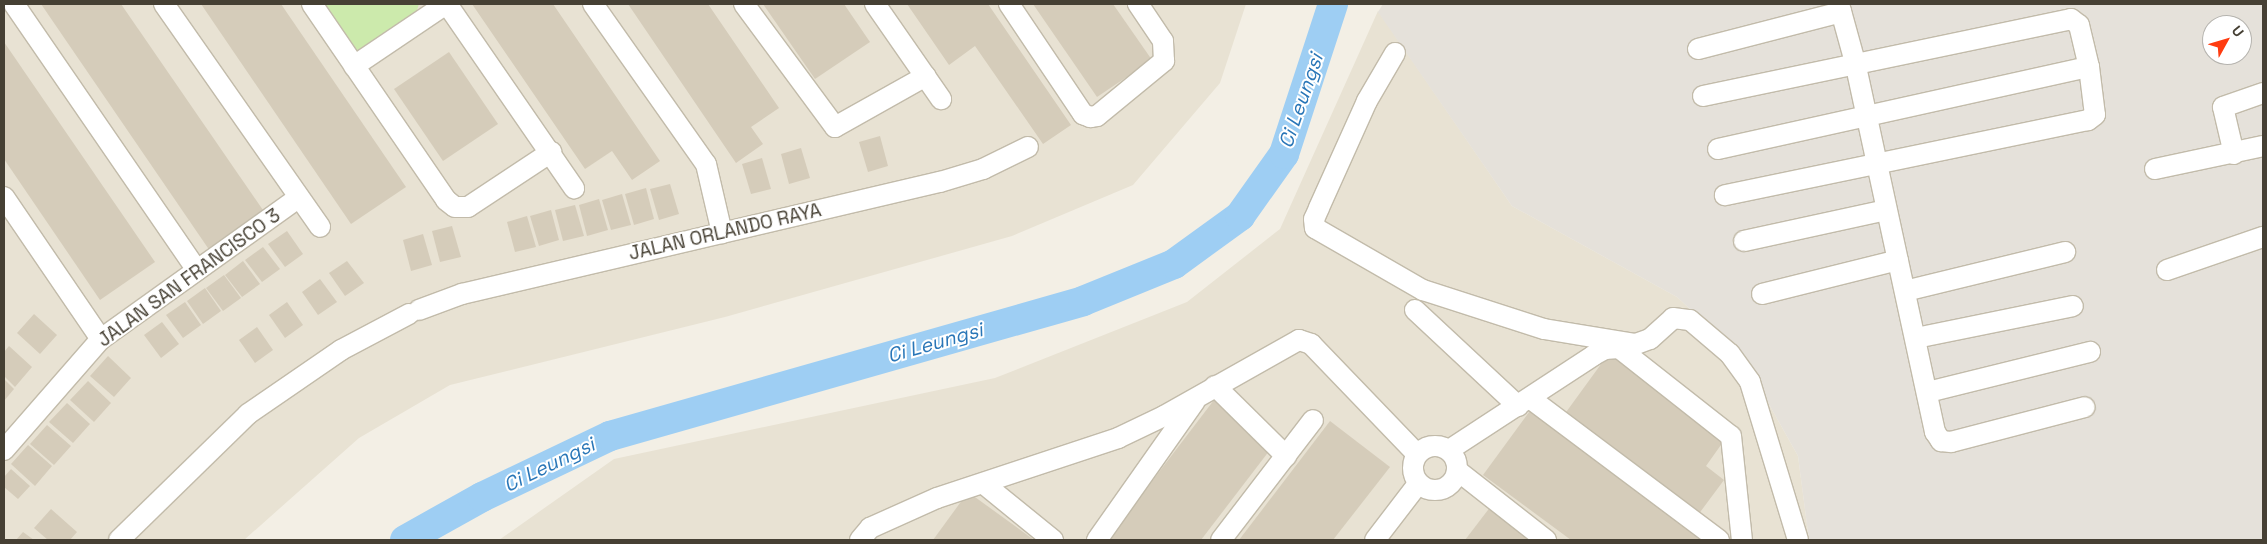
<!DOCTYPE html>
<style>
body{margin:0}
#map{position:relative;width:2267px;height:544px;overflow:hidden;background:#f3efe5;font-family:"Space Grotesk",sans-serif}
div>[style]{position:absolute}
.residential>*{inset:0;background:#e8e2d3}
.industrial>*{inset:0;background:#e5e1da}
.green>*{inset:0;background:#cceaac}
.river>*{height:30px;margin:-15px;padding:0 15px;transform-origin:15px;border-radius:15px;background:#9ecef3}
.building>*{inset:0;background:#d5ccba}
.roads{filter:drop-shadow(1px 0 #c2bbaa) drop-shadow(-1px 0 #c2bbaa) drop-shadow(0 1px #c2bbaa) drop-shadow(0 -1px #c2bbaa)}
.minor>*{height:20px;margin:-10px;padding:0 10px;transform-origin:10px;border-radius:10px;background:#fff}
.minor>.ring{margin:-10px;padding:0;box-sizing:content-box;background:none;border:20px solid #fff;border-radius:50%}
span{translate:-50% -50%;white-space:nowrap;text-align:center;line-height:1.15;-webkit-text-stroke:4px #fff;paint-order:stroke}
.street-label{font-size:19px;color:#464034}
.water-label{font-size:20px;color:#2976b7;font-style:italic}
.frame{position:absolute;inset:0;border:5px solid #464034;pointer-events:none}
.north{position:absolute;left:2202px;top:15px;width:50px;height:50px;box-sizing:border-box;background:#fff;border:1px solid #b5b3ae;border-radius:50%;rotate:51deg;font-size:14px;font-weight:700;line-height:20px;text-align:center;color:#464034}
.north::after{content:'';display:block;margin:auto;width:18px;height:22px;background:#ff3c10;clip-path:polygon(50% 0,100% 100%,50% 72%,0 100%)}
</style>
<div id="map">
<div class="residential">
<div style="clip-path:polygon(4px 4px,1246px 4px,1220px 83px,1133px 185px,1012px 236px,725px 317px,450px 385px,359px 438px,244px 540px,4px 540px)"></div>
<div style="clip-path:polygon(1378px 11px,1512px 206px,1677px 297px,1743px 358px,1798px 456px,1809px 540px,499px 540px,614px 459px,995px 378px,1187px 302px,1280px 229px)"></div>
</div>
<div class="industrial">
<div style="clip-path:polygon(evenodd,1383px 4px,2263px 4px,2263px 540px,1809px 540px,1798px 456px,1743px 358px,1677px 297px,1512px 206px,1378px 12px,1383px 4px,2212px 25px,2242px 25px,2242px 55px,2212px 55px,2212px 25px)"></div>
</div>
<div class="green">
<div style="clip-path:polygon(315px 4px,419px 4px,416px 13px,363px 51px,351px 50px)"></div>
</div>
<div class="river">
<div style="left:405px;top:540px;width:88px;rotate:-29.2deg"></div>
<div style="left:482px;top:497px;width:142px;rotate:-25.5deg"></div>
<div style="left:610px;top:436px;width:492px;rotate:-15.9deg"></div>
<div style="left:1083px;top:301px;width:98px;rotate:-22.1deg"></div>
<div style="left:1174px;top:264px;width:82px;rotate:-36deg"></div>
<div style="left:1240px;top:216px;width:76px;rotate:-54.6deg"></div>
<div style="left:1284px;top:154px;width:158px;rotate:-71.9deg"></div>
</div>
<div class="building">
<div style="clip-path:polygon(41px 4px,121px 4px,265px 213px,210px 251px)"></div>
<div style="clip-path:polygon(201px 4px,281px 4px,406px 187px,351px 224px)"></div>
<div style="clip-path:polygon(472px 4px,553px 4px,660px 161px,632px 180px,612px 151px,585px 169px)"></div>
<div style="clip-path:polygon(628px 4px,708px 4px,779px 108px,751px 127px,763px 144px,736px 163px)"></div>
<div style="clip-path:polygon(763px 4px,844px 4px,870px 42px,815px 79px)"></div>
<div style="clip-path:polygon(907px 4px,988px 4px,1071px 125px,1043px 144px,975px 46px,949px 65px)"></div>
<div style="clip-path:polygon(1033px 4px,1113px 4px,1152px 60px,1097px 97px)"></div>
<div style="clip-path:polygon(4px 42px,155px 262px,100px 300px,4px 159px)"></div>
<div style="clip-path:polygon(449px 52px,498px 124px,443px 161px,394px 89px)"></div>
<div style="clip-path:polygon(880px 136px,888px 166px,868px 172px,859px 142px)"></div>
<div style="clip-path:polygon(801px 148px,810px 178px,789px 184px,781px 154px)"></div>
<div style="clip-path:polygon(762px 158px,771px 189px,751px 194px,742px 164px)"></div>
<div style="clip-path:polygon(670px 184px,679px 214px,659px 220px,650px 189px)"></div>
<div style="clip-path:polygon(646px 188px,654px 219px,634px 225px,625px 194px)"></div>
<div style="clip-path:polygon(622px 194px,631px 225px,611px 230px,602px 200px)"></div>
<div style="clip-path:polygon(599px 199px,608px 230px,587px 236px,579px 205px)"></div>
<div style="clip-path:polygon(575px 205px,584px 236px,563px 241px,555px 210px)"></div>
<div style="clip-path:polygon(551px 210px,559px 240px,539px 246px,530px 216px)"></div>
<div style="clip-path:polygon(527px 216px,536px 247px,515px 252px,507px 222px)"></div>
<div style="clip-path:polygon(452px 226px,461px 257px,440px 262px,432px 231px)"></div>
<div style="clip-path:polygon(287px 231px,303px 254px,285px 267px,268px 244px)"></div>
<div style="clip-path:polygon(423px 234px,432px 265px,411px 271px,403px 240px)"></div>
<div style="clip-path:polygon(263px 247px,280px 269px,262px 282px,245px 260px)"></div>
<div style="clip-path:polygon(243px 261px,260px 284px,242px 297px,225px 275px)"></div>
<div style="clip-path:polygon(347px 261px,364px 283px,345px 296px,329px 273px)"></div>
<div style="clip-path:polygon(224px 275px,241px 298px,223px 311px,206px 288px)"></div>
<div style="clip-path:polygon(320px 279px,337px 302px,318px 315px,302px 292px)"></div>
<div style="clip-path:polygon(205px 288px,221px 311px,203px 324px,187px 301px)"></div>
<div style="clip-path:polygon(185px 302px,201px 325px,183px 338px,166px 315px)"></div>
<div style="clip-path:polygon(287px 302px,303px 325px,285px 338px,269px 315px)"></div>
<div style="clip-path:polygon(34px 314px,57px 335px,40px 354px,17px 333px)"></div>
<div style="clip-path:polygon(162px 322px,179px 344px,161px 358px,144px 335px)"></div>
<div style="clip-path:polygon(257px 327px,273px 350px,255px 363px,239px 340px)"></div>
<div style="clip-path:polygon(9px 346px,32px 367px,15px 387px,4px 376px,4px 352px)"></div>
<div style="clip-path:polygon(1612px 349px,1728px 435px,1706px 466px,1724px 480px,1698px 515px,1564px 415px)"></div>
<div style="clip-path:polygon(108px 356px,131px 378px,114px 397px,90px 376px)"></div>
<div style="clip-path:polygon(4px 379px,14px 389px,4px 401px)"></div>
<div style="clip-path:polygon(88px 381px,111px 403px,94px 422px,70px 400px)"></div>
<div style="clip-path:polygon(1214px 400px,1273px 446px,1201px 540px,1107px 540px)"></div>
<div style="clip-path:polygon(67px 403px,90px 424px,73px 443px,49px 422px)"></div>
<div style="clip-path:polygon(1532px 408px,1710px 540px,1571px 540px,1483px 475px)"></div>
<div style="clip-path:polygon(1330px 421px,1390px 467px,1333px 540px,1239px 540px)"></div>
<div style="clip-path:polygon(47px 425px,71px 446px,54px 465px,30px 444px)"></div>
<div style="clip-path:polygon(28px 445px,52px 466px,35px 486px,11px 464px)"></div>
<div style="clip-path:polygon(11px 469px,30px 486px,18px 499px,4px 487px,4px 477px)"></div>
<div style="clip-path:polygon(968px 492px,1015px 526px,1034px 540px,933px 540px)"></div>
<div style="clip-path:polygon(1491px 506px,1534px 540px,1465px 540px)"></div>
<div style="clip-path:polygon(51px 509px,77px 532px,70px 540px,48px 540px,34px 528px)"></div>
<div style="clip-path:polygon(23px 532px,34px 540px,16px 540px)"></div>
</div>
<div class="roads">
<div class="minor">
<div style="left:14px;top:4px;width:323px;rotate:55.5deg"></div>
<div style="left:164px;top:4px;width:272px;rotate:55deg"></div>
<div style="left:312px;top:4px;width:237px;rotate:55.6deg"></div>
<div style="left:446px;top:200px;width:11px;rotate:38deg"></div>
<div style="left:455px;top:207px;width:13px"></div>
<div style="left:468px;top:207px;width:100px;rotate:-33.5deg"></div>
<div style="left:447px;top:4px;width:224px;rotate:55.4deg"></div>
<div style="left:593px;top:4px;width:196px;rotate:54.8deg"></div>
<div style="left:706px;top:164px;width:71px;rotate:76.9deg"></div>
<div style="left:744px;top:4px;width:153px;rotate:53.5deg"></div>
<div style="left:835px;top:127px;width:104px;rotate:-29.3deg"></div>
<div style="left:875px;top:4px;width:116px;rotate:55.2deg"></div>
<div style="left:1009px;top:4px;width:133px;rotate:56.1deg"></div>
<div style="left:1083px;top:114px;width:8px;rotate:23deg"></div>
<div style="left:1090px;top:117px;width:7px;rotate:-8deg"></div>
<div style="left:1097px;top:116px;width:87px;rotate:-39.4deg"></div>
<div style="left:1164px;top:61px;width:20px;rotate:-93deg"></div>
<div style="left:1163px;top:41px;width:45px;rotate:-124deg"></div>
<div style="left:1839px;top:4px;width:60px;rotate:74.6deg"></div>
<div style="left:1855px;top:62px;width:379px;rotate:77.8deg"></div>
<div style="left:1935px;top:432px;width:11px;rotate:56deg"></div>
<div style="left:1941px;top:441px;width:10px;rotate:6deg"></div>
<div style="left:1951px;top:442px;width:138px;rotate:-14.6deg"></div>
<div style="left:1698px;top:49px;width:148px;rotate:-14.5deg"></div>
<div style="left:1395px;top:53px;width:56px;rotate:120.3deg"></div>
<div style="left:1367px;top:101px;width:117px;rotate:114.2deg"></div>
<div style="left:1319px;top:208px;width:12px;rotate:114deg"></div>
<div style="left:1314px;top:219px;width:9px;rotate:84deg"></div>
<div style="left:1315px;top:228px;width:125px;rotate:29.9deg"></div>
<div style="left:1423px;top:290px;width:127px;rotate:17.9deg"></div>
<div style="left:1544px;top:329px;width:93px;rotate:9.3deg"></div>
<div style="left:1636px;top:344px;width:15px;rotate:-20deg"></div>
<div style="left:1650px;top:339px;width:31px;rotate:-42deg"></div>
<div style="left:1673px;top:318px;width:17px;rotate:7deg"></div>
<div style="left:1690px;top:320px;width:52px;rotate:40.4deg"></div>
<div style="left:1730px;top:354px;width:34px;rotate:54deg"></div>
<div style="left:1750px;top:382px;width:165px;rotate:73.1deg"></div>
<div style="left:354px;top:66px;width:111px;rotate:-34deg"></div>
<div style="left:1703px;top:96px;width:376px;rotate:-11.8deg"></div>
<div style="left:2071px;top:19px;width:10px;rotate:37deg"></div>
<div style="left:2079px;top:25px;width:43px;rotate:76.6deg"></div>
<div style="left:2089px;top:67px;width:48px;rotate:82.9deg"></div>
<div style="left:2095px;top:115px;width:9px;rotate:144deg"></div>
<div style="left:2088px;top:120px;width:371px;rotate:168.3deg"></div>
<div style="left:1718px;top:149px;width:380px;rotate:-12.5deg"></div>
<div style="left:2234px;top:154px;width:48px;rotate:-103.2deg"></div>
<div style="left:2223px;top:107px;width:42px;rotate:-19.3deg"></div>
<div style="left:2155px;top:169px;width:110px;rotate:-12deg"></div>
<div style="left:4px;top:197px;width:172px;rotate:55.7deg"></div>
<div style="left:1744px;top:241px;width:145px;rotate:-12.3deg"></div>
<div style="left:2167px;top:270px;width:102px;rotate:-19deg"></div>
<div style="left:1905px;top:291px;width:165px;rotate:-13.7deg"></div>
<div style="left:1762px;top:294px;width:140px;rotate:-14deg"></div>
<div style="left:419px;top:310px;width:46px;rotate:-20.4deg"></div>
<div style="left:462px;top:294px;width:491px;rotate:-13.2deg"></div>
<div style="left:940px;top:182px;width:45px;rotate:-16.8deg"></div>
<div style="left:983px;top:169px;width:50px;rotate:-26.1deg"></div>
<div style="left:1415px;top:310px;width:141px;rotate:43deg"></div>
<div style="left:1916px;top:338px;width:160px;rotate:-11.5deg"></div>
<div style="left:1215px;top:386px;width:100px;rotate:44.6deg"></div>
<div style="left:1928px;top:392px;width:167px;rotate:-13.9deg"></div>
<div style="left:1531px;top:399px;width:235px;rotate:36.9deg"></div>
<div class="ring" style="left:1413px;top:446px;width:24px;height:24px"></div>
<div style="left:4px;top:450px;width:147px;rotate:-48.9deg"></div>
<div style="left:101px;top:339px;width:242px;rotate:-35.6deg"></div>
<div style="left:1449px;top:450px;width:173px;rotate:-33.2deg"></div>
<div style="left:1594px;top:355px;width:13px;rotate:-29deg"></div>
<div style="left:1605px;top:349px;width:14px;rotate:-4deg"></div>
<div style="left:1619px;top:348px;width:142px;rotate:38.2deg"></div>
<div style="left:1731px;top:436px;width:105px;rotate:84deg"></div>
<div style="left:1458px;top:471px;width:112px;rotate:38.1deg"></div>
<div style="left:984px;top:484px;width:89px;rotate:39.1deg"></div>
<div style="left:119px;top:540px;width:180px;rotate:-44.3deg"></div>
<div style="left:248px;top:414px;width:113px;rotate:-34.5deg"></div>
<div style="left:341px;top:350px;width:77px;rotate:-27.9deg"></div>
<div style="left:860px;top:540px;width:16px;rotate:-50deg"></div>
<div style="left:870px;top:528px;width:73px;rotate:-24.1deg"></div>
<div style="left:937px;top:498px;width:191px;rotate:-18.3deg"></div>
<div style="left:1118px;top:438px;width:51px;rotate:-25.6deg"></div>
<div style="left:1164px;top:416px;width:155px;rotate:-29.4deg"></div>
<div style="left:1299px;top:340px;width:13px;rotate:18deg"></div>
<div style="left:1311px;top:344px;width:153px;rotate:46.1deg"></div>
<div style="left:1097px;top:540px;width:170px;rotate:-54.8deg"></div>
<div style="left:1221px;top:540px;width:151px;rotate:-52.5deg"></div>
<div style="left:1375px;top:540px;width:71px;rotate:-52.5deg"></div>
</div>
</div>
<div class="street-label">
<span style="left:725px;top:232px;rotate:-13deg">JALAN ORLANDO RAYA</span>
<span style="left:189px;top:278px;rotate:-36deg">JALAN SAN FRANCISCO 3</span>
</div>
<div class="water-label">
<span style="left:1301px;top:101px;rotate:-71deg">Ci Leungsi</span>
<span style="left:935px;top:343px;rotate:-16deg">Ci Leungsi</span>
<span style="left:549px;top:465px;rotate:-26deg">Ci Leungsi</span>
</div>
<div class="frame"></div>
<div class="north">U</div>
</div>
